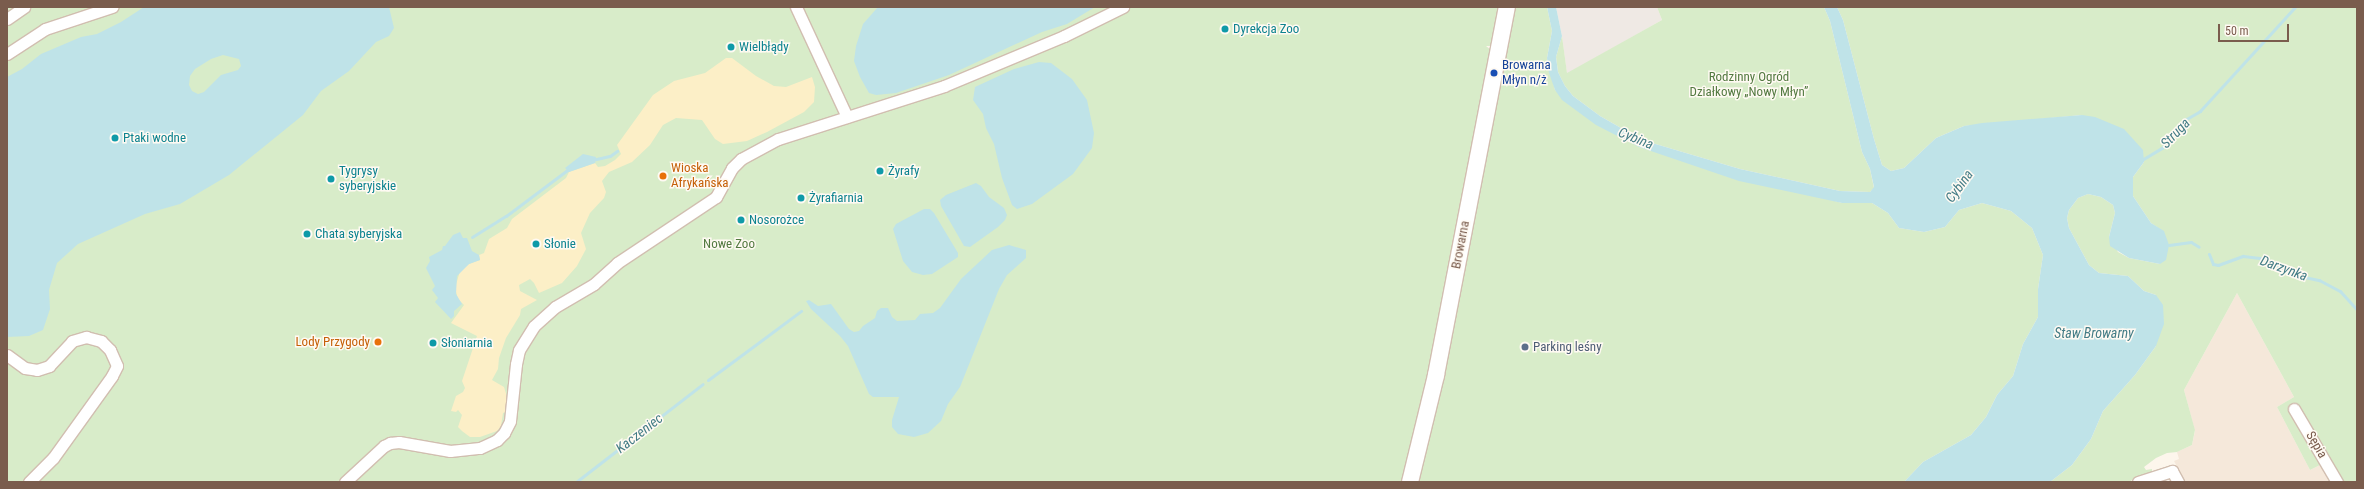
<!DOCTYPE html>
<meta charset="utf-8">
<style>
body{margin:0}
#map{position:relative;width:2364px;height:489px;overflow:hidden;background:#fdf6ec;font-family:"Roboto Condensed",sans-serif}
div>[style]{position:absolute}
.residential>*{inset:0;background:#f5e8da}
.industrial>*{inset:0;background:#efe9e4}
.green>*{inset:0;background:#d8ecc9}
.sand>*{inset:0;background:#fcefc7}
.water>*{inset:0;background:#bfe3e8}
.stream>*{height:3px;margin:-1.5px;padding:0 1.5px;transform-origin:1.5px;border-radius:1.5px;background:#bfe3e8}
.roads{filter:drop-shadow(1px 0 #d1beb0) drop-shadow(-1px 0 #d1beb0) drop-shadow(0 1px #d1beb0) drop-shadow(0 -1px #d1beb0)}
.street>*{height:11px;margin:-5.5px;padding:0 5.5px;transform-origin:5.5px;border-radius:5.5px;background:#fff}
.secondary>*{height:16px;margin:-8px;padding:0 8px;transform-origin:8px;border-radius:8px;background:#fff}
.dots>*{width:11px;height:11px;translate:-50% -50%;box-sizing:border-box;border:2px solid #fffaf3;border-radius:50%}
span{translate:-50% -50%;white-space:nowrap;text-align:center;line-height:1.15;-webkit-text-stroke:3px #fffaf3;paint-order:stroke}
.culture-label{font-size:13px;color:#0d838f}
.left{translate:0 -50%;text-align:left}
.transit-label{font-size:13px;color:#164399}
.park-label{font-size:13px;color:#537a41}
.food-label{font-size:13px;color:#c56008}
.right{translate:-100% -50%;text-align:right}
.street-label{font-size:13px;color:#7a5c4d}
.service-label{font-size:13px;color:#4e5e75}
.water-label{font-size:14px;color:#437c86;font-style:italic}
.frame{position:absolute;inset:0;border:8px solid #7a5c4d;pointer-events:none}
.scale{position:absolute;left:2218px;top:24px;width:71px;height:18px;box-sizing:border-box;border:2px solid #7a5c4d;border-top:0;padding-left:5px;font-size:12px;line-height:14px;white-space:nowrap;color:#7a5c4d;-webkit-text-stroke:3px #fffaf3;paint-order:stroke}
</style>
<div id="map">
<div class="residential">
<div style="clip-path:polygon(2237px 293px,2294px 397px,2277px 407px,2310px 470px,2322px 464px,2333px 482px,2185px 482px,2174px 461px,2179px 459px,2177px 452px,2192px 445px,2195px 431px,2184px 390px)"></div>
</div>
<div class="industrial">
<div style="clip-path:polygon(1556px 7px,1657px 7px,1662px 20px,1567px 74px,1562px 36px)"></div>
</div>
<div class="green">
<div style="clip-path:polygon(7px 7px,1499px 7px,1492px 46px,1486px 46px,1491px 50px,1460px 231px,1405px 482px,7px 482px)"></div>
<div style="clip-path:polygon(1514px 7px,1547px 7px,1552px 31px,1547px 58px,1555px 90px,1639px 147px,1842px 203px,1872px 203px,1888px 213px,1899px 228px,1924px 232px,1945px 227px,1959px 210px,1982px 203px,2011px 211px,2032px 228px,2043px 255px,2038px 289px,2038px 317px,2023px 344px,2013px 376px,1997px 395px,1986px 417px,1971px 435px,1923px 462px,1904px 482px,1414px 482px)"></div>
<div style="clip-path:polygon(1657px 7px,1824px 7px,1830px 21px,1862px 152px,1870px 169px,1874px 188px,1870px 192px,1840px 191px,1740px 169px,1642px 140px,1600px 116px,1573px 96px,1565px 86px,1558px 72px,1556px 57px,1562px 36px,1567px 73px,1662px 20px)"></div>
<div style="clip-path:polygon(1837px 7px,2357px 7px,2357px 482px,2333px 482px,2322px 464px,2310px 470px,2277px 407px,2294px 397px,2237px 293px,2184px 390px,2195px 430px,2192px 445px,2177px 452px,2167px 453px,2156px 458px,2144px 467px,2146px 470px,2152px 469px,2152px 472px,2137px 477px,2129px 482px,2050px 482px,2072px 465px,2091px 439px,2103px 411px,2135px 375px,2156px 346px,2156px 295px,2144px 291px,2128px 276px,2099px 273px,2089px 265px,2069px 228px,2067px 218px,2069px 210px,2078px 198px,2088px 194px,2101px 197px,2113px 205px,2115px 213px,2109px 237px,2118px 252px,2129px 258px,2160px 264px,2164px 232px,2151px 223px,2133px 196px,2133px 177px,2144px 162px,2082px 115px,1964px 126px,1936px 138px,1904px 168px,1891px 171px,1882px 165px,1874px 139px,1843px 20px)"></div>
</div>
<div class="sand">
<div style="clip-path:polygon(726px 58px,732px 58px,756px 76px,774px 86px,786px 87px,812px 77px,815px 87px,814px 102px,804px 112px,767px 132px,747px 141px,723px 144px,715px 139px,702px 120px,676px 118px,663px 125px,650px 145px,632px 162px,609px 172px,602px 181px,606px 192px,604px 198px,590px 213px,581px 233px,586px 249px,577px 266px,562px 283px,539px 293px,534px 283px,530px 279px,519px 285px,520px 291px,537px 300px,521px 309px,520px 315px,506px 338px,499px 358px,498px 369px,492px 380px,504px 387px,508px 400px,506px 412px,503px 413px,501px 426px,497px 431px,480px 437px,470px 437px,462px 431px,458px 427px,462px 415px,458px 410px,456px 412px,451px 411px,456px 396px,463px 392px,465px 388px,462px 381px,477px 336px,451px 323px,464px 305px,458px 299px,455px 288px,460px 271px,469px 264px,480px 260px,479px 255px,484px 253px,489px 239px,507px 228px,512px 219px,566px 178px,569px 172px,595px 163px,598px 167px,605px 166px,615px 160px,621px 154px,617px 145px,653px 95px,674px 81px,705px 73px)"></div>
</div>
<div class="water">
<div style="clip-path:polygon(evenodd,144px 7px,389px 7px,394px 28px,389px 36px,376px 42px,349px 71px,321px 91px,303px 115px,229px 175px,180px 204px,145px 214px,78px 244px,57px 263px,49px 290px,50px 309px,43px 330px,29px 336px,7px 337px,7px 77px,22px 69px,41px 54px,81px 37px,97px 34px,121px 22px,144px 7px,223px 55px,239px 59px,241px 66px,238px 70px,221px 75px,204px 92px,198px 94px,192px 91px,189px 85px,190px 76px,195px 69px,211px 59px,223px 55px)"></div>
<div style="clip-path:polygon(878px 7px,1095px 7px,1067px 24px,1042px 32px,949px 75px,896px 93px,876px 95px,869px 93px,860px 77px,854px 61px,856px 46px,863px 24px)"></div>
<div style="clip-path:polygon(1547px 7px,1556px 7px,1562px 36px,1556px 57px,1558px 72px,1565px 86px,1573px 96px,1600px 116px,1642px 140px,1740px 169px,1840px 191px,1870px 192px,1874px 187px,1870px 169px,1862px 152px,1830px 21px,1824px 7px,1837px 7px,1843px 20px,1874px 139px,1882px 165px,1891px 171px,1904px 168px,1936px 138px,1964px 126px,1982px 123px,2082px 115px,2095px 117px,2124px 129px,2143px 150px,2144px 162px,2133px 177px,2133px 196px,2151px 223px,2164px 231px,2169px 245px,2166px 260px,2160px 264px,2129px 258px,2110px 246px,2109px 237px,2115px 213px,2113px 205px,2101px 197px,2088px 194px,2078px 198px,2069px 210px,2067px 218px,2069px 228px,2089px 265px,2099px 273px,2128px 276px,2144px 291px,2156px 295px,2163px 305px,2164px 324px,2156px 346px,2135px 375px,2103px 411px,2091px 439px,2072px 465px,2050px 482px,1904px 482px,1923px 462px,1971px 435px,1986px 417px,1997px 395px,2013px 376px,2023px 344px,2038px 317px,2038px 289px,2043px 255px,2032px 228px,2011px 211px,1982px 203px,1959px 210px,1945px 227px,1924px 232px,1899px 228px,1888px 213px,1872px 203px,1842px 203px,1739px 181px,1639px 147px,1596px 125px,1562px 100px,1555px 90px,1549px 73px,1547px 58px,1552px 31px)"></div>
<div style="clip-path:polygon(1039px 62px,1051px 63px,1072px 79px,1087px 100px,1094px 133px,1092px 148px,1073px 174px,1032px 204px,1017px 209px,1012px 205px,1002px 178px,994px 144px,986px 128px,983px 114px,973px 100px,975px 87px,1014px 69px)"></div>
<div style="clip-path:polygon(583px 154px,596px 157px,595px 163px,569px 172px,565px 168px)"></div>
<div style="clip-path:polygon(976px 183px,981px 186px,989px 197px,1004px 208px,1007px 215px,1005px 220px,998px 227px,970px 247px,964px 246px,941px 206px,940px 200px,946px 195px)"></div>
<div style="clip-path:polygon(924px 209px,930px 209px,934px 213px,958px 253px,958px 257px,932px 274px,923px 275px,912px 272px,903px 261px,893px 229px,896px 224px)"></div>
<div style="clip-path:polygon(460px 232px,463px 238px,467px 238px,472px 251px,479px 255px,480px 260px,469px 264px,457px 276px,456px 294px,462px 304px,454px 311px,454px 316px,451px 319px,435px 302px,438px 298px,432px 290px,435px 286px,426px 268px,430px 261px,429px 257px,442px 250px,443px 246px,445px 246px,453px 235px)"></div>
<div style="clip-path:polygon(1009px 245px,1026px 250px,1026px 258px,1007px 275px,999px 289px,960px 387px,948px 404px,941px 421px,928px 433px,914px 437px,898px 434px,892px 427px,892px 420px,899px 397px,873px 397px,869px 394px,848px 346px,840px 336px,811px 309px,806px 301px,809px 300px,818px 306px,831px 304px,849px 329px,854px 332px,859px 331px,863px 326px,875px 318px,877px 311px,881px 308px,888px 308px,892px 317px,897px 321px,915px 320px,920px 314px,933px 313px,940px 308px,961px 279px,992px 250px)"></div>
</div>
<div class="stream">
<div style="left:592px;top:160px;width:18px;rotate:-13deg"></div>
<div style="left:610px;top:156px;width:9px;rotate:-36deg"></div>
<div style="left:2140px;top:161px;width:26px;rotate:-31deg"></div>
<div style="left:2162px;top:148px;width:34px;rotate:-52deg"></div>
<div style="left:2183px;top:121px;width:20px;rotate:-30deg"></div>
<div style="left:2200px;top:111px;width:141px;rotate:-47.6deg"></div>
<div style="left:472px;top:237px;width:40px;rotate:-32deg"></div>
<div style="left:506px;top:216px;width:80px;rotate:-36.9deg"></div>
<div style="left:2169px;top:245px;width:22px;rotate:-8deg"></div>
<div style="left:2191px;top:242px;width:9px;rotate:32deg"></div>
<div style="left:2209px;top:254px;width:11px;rotate:68deg"></div>
<div style="left:2213px;top:264px;width:5px;rotate:11deg"></div>
<div style="left:2218px;top:265px;width:27px;rotate:-20deg"></div>
<div style="left:2243px;top:256px;width:23px;rotate:7deg"></div>
<div style="left:2266px;top:259px;width:33px;rotate:29deg"></div>
<div style="left:2295px;top:275px;width:25px;rotate:12deg"></div>
<div style="left:2319px;top:280px;width:24px;rotate:28deg"></div>
<div style="left:2340px;top:291px;width:25px;rotate:48deg"></div>
<div style="left:708px;top:380px;width:116px;rotate:-36.6deg"></div>
<div style="left:576px;top:482px;width:160px;rotate:-37.7deg"></div>
</div>
<div class="roads">
<div class="street">
<div style="left:796px;top:7px;width:121px;rotate:65.1deg"></div>
<div style="left:7px;top:19px;width:21px;rotate:-35deg"></div>
<div style="left:7px;top:54px;width:45px;rotate:-33.3deg"></div>
<div style="left:45px;top:29px;width:71px;rotate:-18.2deg"></div>
<div style="left:7px;top:355px;width:22px;rotate:36deg"></div>
<div style="left:25px;top:368px;width:12px;rotate:9deg"></div>
<div style="left:37px;top:370px;width:13px;rotate:-18deg"></div>
<div style="left:49px;top:366px;width:34px;rotate:-47deg"></div>
<div style="left:72px;top:341px;width:15px;rotate:-16deg"></div>
<div style="left:86px;top:337px;width:16px;rotate:15deg"></div>
<div style="left:101px;top:341px;width:13px;rotate:45deg"></div>
<div style="left:110px;top:350px;width:17px;rotate:66deg"></div>
<div style="left:117px;top:366px;width:11px;rotate:117deg"></div>
<div style="left:112px;top:376px;width:101px;rotate:125.7deg"></div>
<div style="left:53px;top:458px;width:34px;rotate:135deg"></div>
<div style="left:2294px;top:409px;width:85px;rotate:59.5deg"></div>
<div style="left:345px;top:482px;width:53px;rotate:-42.7deg"></div>
<div style="left:384px;top:446px;width:7px;rotate:-27deg"></div>
<div style="left:390px;top:443px;width:9px;rotate:-6deg"></div>
<div style="left:399px;top:442px;width:52px;rotate:10deg"></div>
<div style="left:450px;top:451px;width:30px;rotate:-6deg"></div>
<div style="left:480px;top:448px;width:19px;rotate:-25deg"></div>
<div style="left:497px;top:440px;width:10px;rotate:-45deg"></div>
<div style="left:504px;top:433px;width:13px;rotate:-63deg"></div>
<div style="left:510px;top:421px;width:57px;rotate:-84deg"></div>
<div style="left:516px;top:364px;width:14px;rotate:-78deg"></div>
<div style="left:519px;top:350px;width:28px;rotate:-58deg"></div>
<div style="left:534px;top:326px;width:28px;rotate:-42deg"></div>
<div style="left:555px;top:307px;width:45px;rotate:-30.5deg"></div>
<div style="left:594px;top:284px;width:31px;rotate:-42deg"></div>
<div style="left:617px;top:263px;width:119px;rotate:-33.7deg"></div>
<div style="left:716px;top:197px;width:33px;rotate:-61deg"></div>
<div style="left:732px;top:168px;width:13px;rotate:-45deg"></div>
<div style="left:741px;top:159px;width:42px;rotate:-28.4deg"></div>
<div style="left:778px;top:139px;width:174px;rotate:-17.7deg"></div>
<div style="left:944px;top:86px;width:130px;rotate:-22.6deg"></div>
<div style="left:1064px;top:36px;width:66px;rotate:-26.2deg"></div>
<div style="left:2138px;top:482px;width:36px;rotate:-18deg"></div>
<div style="left:2172px;top:471px;width:13px;rotate:61deg"></div>
</div>
<div class="secondary">
<div style="left:1410px;top:482px;width:110px;rotate:-76.3deg"></div>
<div style="left:1436px;top:375px;width:375px;rotate:-79.1deg"></div>
</div>
</div>
<div class="dots">
<div style="left:1225px;top:29px;background:#0f9aa8"></div>
<div style="left:731px;top:47px;background:#0f9aa8"></div>
<div style="left:1494px;top:73px;background:#1a4fb4"></div>
<div style="left:115px;top:138px;background:#0f9aa8"></div>
<div style="left:880px;top:171px;background:#0f9aa8"></div>
<div style="left:663px;top:176px;background:#e8710a"></div>
<div style="left:331px;top:179px;background:#0f9aa8"></div>
<div style="left:801px;top:198px;background:#0f9aa8"></div>
<div style="left:741px;top:220px;background:#0f9aa8"></div>
<div style="left:307px;top:234px;background:#0f9aa8"></div>
<div style="left:536px;top:244px;background:#0f9aa8"></div>
<div style="left:378px;top:342px;background:#e8710a"></div>
<div style="left:433px;top:343px;background:#0f9aa8"></div>
<div style="left:1525px;top:347px;background:#5c6f8a"></div>
</div>
<div class="culture-label">
<span class="left" style="left:1233px;top:29px">Dyrekcja Zoo</span>
<span class="left" style="left:739px;top:47px">Wielbłądy</span>
<span class="left" style="left:123px;top:138px">Ptaki wodne</span>
<span class="left" style="left:888px;top:171px">Żyrafy</span>
<span class="left" style="left:339px;top:179px">Tygrysy<br>syberyjskie</span>
<span class="left" style="left:809px;top:198px">Żyrafiarnia</span>
<span class="left" style="left:749px;top:220px">Nosorożce</span>
<span class="left" style="left:315px;top:234px">Chata syberyjska</span>
<span class="left" style="left:544px;top:244px">Słonie</span>
<span class="left" style="left:441px;top:343px">Słoniarnia</span>
</div>
<div class="transit-label">
<span class="left" style="left:1502px;top:73px">Browarna<br>Młyn n/ż</span>
</div>
<div class="park-label">
<span style="left:1749px;top:85px">Rodzinny Ogród<br>Działkowy „Nowy Młyn”</span>
<span style="left:729px;top:244px">Nowe Zoo</span>
</div>
<div class="food-label">
<span class="left" style="left:671px;top:176px">Wioska<br>Afrykańska</span>
<span class="right" style="left:370px;top:342px">Lody Przygody</span>
</div>
<div class="street-label">
<span style="left:1461px;top:245px;rotate:-79deg">Browarna</span>
<span style="left:2316px;top:445px;rotate:60deg">Sępia</span>
</div>
<div class="service-label">
<span class="left" style="left:1533px;top:347px">Parking leśny</span>
</div>
<div class="water-label">
<span style="left:2175px;top:133px;rotate:-46deg">Struga</span>
<span style="left:1636px;top:138px;rotate:22deg">Cybina</span>
<span style="left:1959px;top:186px;rotate:-54deg">Cybina</span>
<span style="left:2284px;top:268px;rotate:20deg">Darzynka</span>
<span style="left:2094px;top:333px">Staw Browarny</span>
<span style="left:639px;top:433px;rotate:-38deg">Kaczeniec</span>
</div>
<div class="frame"></div>
<div class="scale">50 m</div>
</div>
